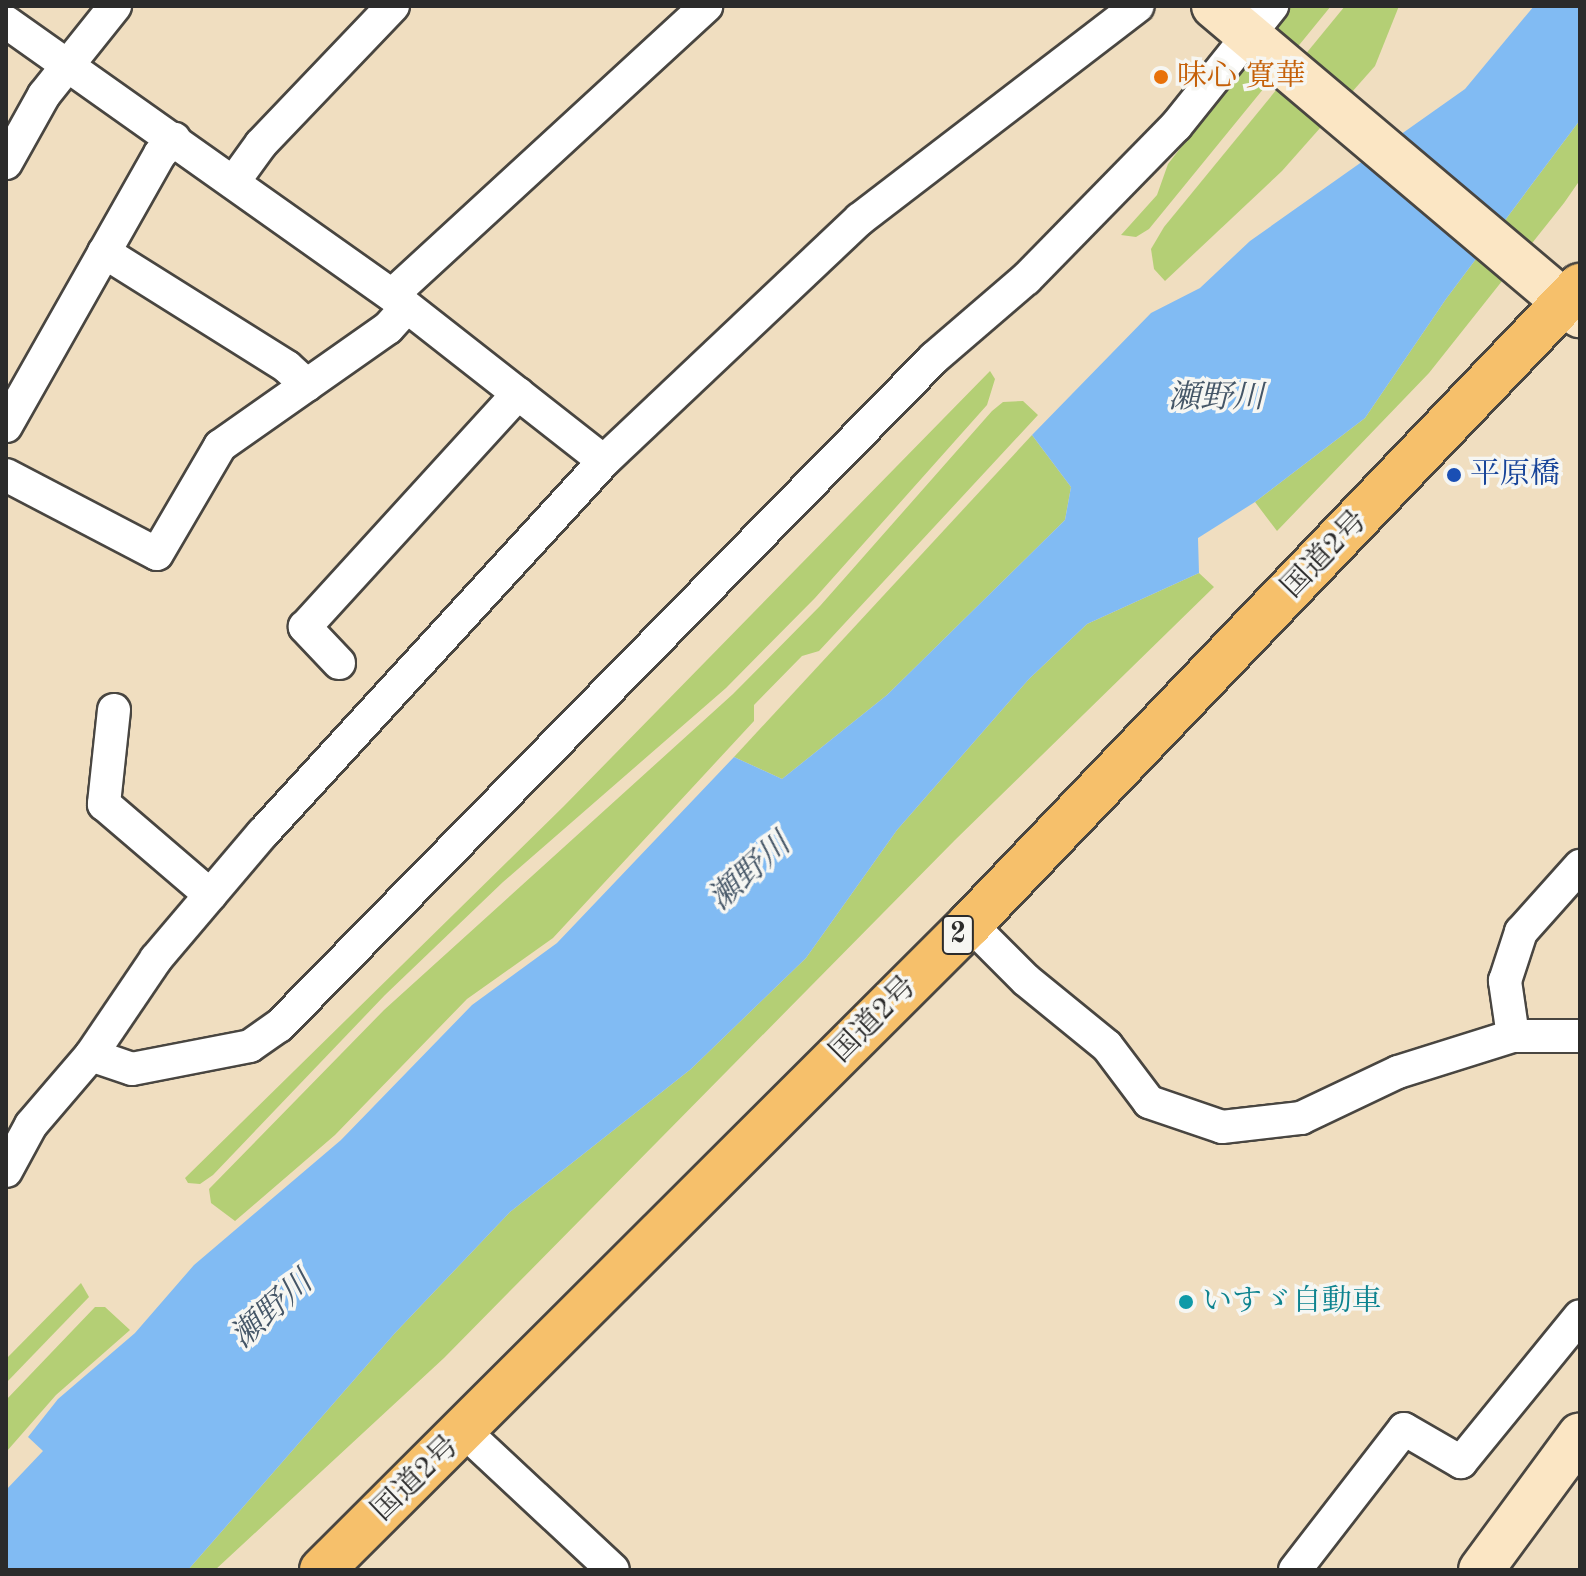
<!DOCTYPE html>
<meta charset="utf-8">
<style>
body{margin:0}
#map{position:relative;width:1586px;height:1576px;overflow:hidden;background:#f0dec0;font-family:"Old Standard TT","Noto Serif JP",serif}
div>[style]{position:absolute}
.green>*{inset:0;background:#b4cf75}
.water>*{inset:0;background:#81bbf3}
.roads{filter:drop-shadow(2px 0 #494641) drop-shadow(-2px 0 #494641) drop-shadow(0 2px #494641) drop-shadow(0 -2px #494641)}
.street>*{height:32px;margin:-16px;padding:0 16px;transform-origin:16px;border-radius:16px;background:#fff}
.secondary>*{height:44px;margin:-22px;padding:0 22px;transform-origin:22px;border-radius:22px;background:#fbe6c4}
.highway>*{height:44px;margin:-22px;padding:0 22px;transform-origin:22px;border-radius:22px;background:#f6c06b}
.dots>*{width:22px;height:22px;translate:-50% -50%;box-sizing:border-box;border:4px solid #f6f6f2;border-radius:50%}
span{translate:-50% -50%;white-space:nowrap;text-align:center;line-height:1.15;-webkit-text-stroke:7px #f6f6f2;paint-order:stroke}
.shield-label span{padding:2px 6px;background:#f6f6f2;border:2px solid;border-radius:6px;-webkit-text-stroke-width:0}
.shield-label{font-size:28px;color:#2b2b2b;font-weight:700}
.food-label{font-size:30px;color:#c56008}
.left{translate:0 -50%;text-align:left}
.transit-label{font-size:30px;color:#164399}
.street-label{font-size:30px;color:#2b2b2b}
.culture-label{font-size:30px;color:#0d838f}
.water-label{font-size:32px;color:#455667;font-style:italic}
.frame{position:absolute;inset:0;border:8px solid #2b2b2b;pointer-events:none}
</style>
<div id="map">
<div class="green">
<div style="clip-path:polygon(1291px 6px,1331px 6px,1149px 229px,1136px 237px,1121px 235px,1157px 195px,1168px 164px)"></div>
<div style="clip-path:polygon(1345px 6px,1399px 6px,1375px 66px,1282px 171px,1165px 281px,1154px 269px,1151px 249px,1164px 227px)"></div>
<div style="clip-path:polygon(1580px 120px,1580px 180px,1564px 203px,1429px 373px,1277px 531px,1255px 502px,1365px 418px,1446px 299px)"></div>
<div style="clip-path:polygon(990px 371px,995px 379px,987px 405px,815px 598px,726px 688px,503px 882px,385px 995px,213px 1175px,200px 1184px,188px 1183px,185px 1178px,564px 806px)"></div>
<div style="clip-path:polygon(1023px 401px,1038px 415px,819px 651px,802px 656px,754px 705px,754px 721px,553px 938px,467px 999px,335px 1135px,235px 1221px,211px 1203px,209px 1189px,384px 1010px,733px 694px,820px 606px,992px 411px,1003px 402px)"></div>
<div style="clip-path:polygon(1032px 435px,1071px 487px,1065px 520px,887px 695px,782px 779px,734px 757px)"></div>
<div style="clip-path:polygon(1199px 573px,1214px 587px,955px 840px,444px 1358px,215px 1570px,188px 1570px,395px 1333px,510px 1212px,691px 1069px,806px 958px,897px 830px,1029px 679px,1087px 624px)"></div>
<div style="clip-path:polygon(81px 1283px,89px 1297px,6px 1383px,6px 1359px)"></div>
<div style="clip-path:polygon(95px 1307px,105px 1307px,130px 1330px,56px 1395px,7px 1451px,6px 1400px)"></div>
</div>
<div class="water">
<div style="clip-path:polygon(1534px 6px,1580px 6px,1580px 120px,1446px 299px,1365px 418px,1255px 502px,1198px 538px,1199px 573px,1087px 624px,1029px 679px,897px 830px,806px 958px,691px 1069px,510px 1212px,395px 1333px,188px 1570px,6px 1570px,6px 1490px,43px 1451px,28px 1437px,58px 1399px,135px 1333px,194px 1265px,341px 1140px,472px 1005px,557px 943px,734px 757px,782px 779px,887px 695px,1065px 520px,1071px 487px,1032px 435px,1151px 313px,1200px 288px,1250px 241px,1465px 89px)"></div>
</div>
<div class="roads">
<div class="street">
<div style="left:6px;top:22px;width:473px;rotate:35.3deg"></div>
<div style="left:392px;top:295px;width:269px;rotate:38.1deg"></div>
<div style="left:6px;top:163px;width:78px;rotate:-60.8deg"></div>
<div style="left:44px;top:95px;width:114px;rotate:-51.4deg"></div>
<div style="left:235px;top:180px;width:44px;rotate:-54.2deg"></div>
<div style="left:261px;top:144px;width:191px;rotate:-46.3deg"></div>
<div style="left:104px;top:252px;width:216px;rotate:32.1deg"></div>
<div style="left:287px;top:367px;width:27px;rotate:42deg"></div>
<div style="left:392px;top:295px;width:427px;rotate:-42.6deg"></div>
<div style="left:6px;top:426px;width:313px;rotate:-60.5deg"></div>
<div style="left:160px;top:154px;width:21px;rotate:-47deg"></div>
<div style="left:6px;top:475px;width:170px;rotate:27.6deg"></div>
<div style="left:157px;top:554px;width:125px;rotate:-59.7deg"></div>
<div style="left:220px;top:446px;width:205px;rotate:-35.1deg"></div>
<div style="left:388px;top:328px;width:28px;rotate:-48deg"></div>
<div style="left:339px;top:663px;width:50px;rotate:-133.4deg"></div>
<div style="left:305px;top:627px;width:316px;rotate:-47.6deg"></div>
<div style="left:114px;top:710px;width:95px;rotate:96.1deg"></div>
<div style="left:104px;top:804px;width:140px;rotate:40.6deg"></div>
<div style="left:970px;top:924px;width:79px;rotate:45deg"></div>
<div style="left:1026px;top:980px;width:104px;rotate:39.2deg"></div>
<div style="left:1107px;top:1046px;width:70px;rotate:53.1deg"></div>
<div style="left:1149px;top:1102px;width:77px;rotate:18.9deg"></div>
<div style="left:1222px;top:1127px;width:80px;rotate:-6.5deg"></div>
<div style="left:1301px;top:1118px;width:107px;rotate:-25.4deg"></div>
<div style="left:1398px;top:1072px;width:121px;rotate:-17.4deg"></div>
<div style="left:1513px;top:1036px;width:67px"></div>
<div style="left:1513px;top:1036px;width:56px;rotate:-98.3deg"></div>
<div style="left:1505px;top:981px;width:52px;rotate:-71.9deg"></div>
<div style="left:1521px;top:932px;width:89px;rotate:-48.2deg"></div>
<div style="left:91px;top:1055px;width:43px;rotate:18.9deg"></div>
<div style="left:132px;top:1069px;width:120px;rotate:-11deg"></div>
<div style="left:250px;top:1046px;width:35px;rotate:-35deg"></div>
<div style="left:279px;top:1026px;width:936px;rotate:-45.56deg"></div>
<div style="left:934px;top:358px;width:121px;rotate:-40.7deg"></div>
<div style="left:1026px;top:279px;width:214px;rotate:-45.6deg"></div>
<div style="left:1176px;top:126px;width:154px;rotate:-51.3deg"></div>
<div style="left:6px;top:1171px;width:52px;rotate:-61.5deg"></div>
<div style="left:31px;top:1125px;width:92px;rotate:-49.4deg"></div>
<div style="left:91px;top:1055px;width:116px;rotate:-55.9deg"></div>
<div style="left:156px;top:959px;width:165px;rotate:-49.7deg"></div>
<div style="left:263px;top:833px;width:505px;rotate:-47.49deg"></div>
<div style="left:604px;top:461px;width:352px;rotate:-43.4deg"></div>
<div style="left:860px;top:219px;width:350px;rotate:-37.5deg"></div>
<div style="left:465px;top:1432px;width:202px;rotate:43deg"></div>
<div style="left:1295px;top:1570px;width:178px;rotate:-52.3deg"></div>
<div style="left:1404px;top:1429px;width:66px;rotate:30.1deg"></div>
<div style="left:1461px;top:1462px;width:188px;rotate:-50.8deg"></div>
</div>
<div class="secondary">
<div style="left:1214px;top:6px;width:479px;rotate:40.2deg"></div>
<div style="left:1481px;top:1570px;width:167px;rotate:-53.7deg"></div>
</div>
<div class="highway">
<div style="left:322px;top:1570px;width:915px;rotate:-44.91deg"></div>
<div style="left:970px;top:924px;width:883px;rotate:-46.29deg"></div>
</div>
</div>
<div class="dots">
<div style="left:1161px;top:77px;background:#e8710a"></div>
<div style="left:1454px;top:475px;background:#1a4fb4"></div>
<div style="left:1186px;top:1302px;background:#0f9aa8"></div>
</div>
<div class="shield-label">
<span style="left:958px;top:935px">2</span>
</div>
<div class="food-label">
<span class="left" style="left:1177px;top:77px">味心 寛華</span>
</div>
<div class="transit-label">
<span class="left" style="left:1470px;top:475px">平原橋</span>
</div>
<div class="street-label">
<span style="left:1325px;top:555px;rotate:-46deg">国道2号</span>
<span style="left:874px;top:1020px;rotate:-45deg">国道2号</span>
<span style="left:416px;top:1479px;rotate:-44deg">国道2号</span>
</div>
<div class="culture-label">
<span class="left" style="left:1202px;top:1302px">いすゞ自動車</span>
</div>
<div class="water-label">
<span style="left:1216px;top:399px">瀬野川</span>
<span style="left:751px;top:873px;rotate:-42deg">瀬野川</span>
<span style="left:273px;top:1311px;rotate:-42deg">瀬野川</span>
</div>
<div class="frame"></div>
</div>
